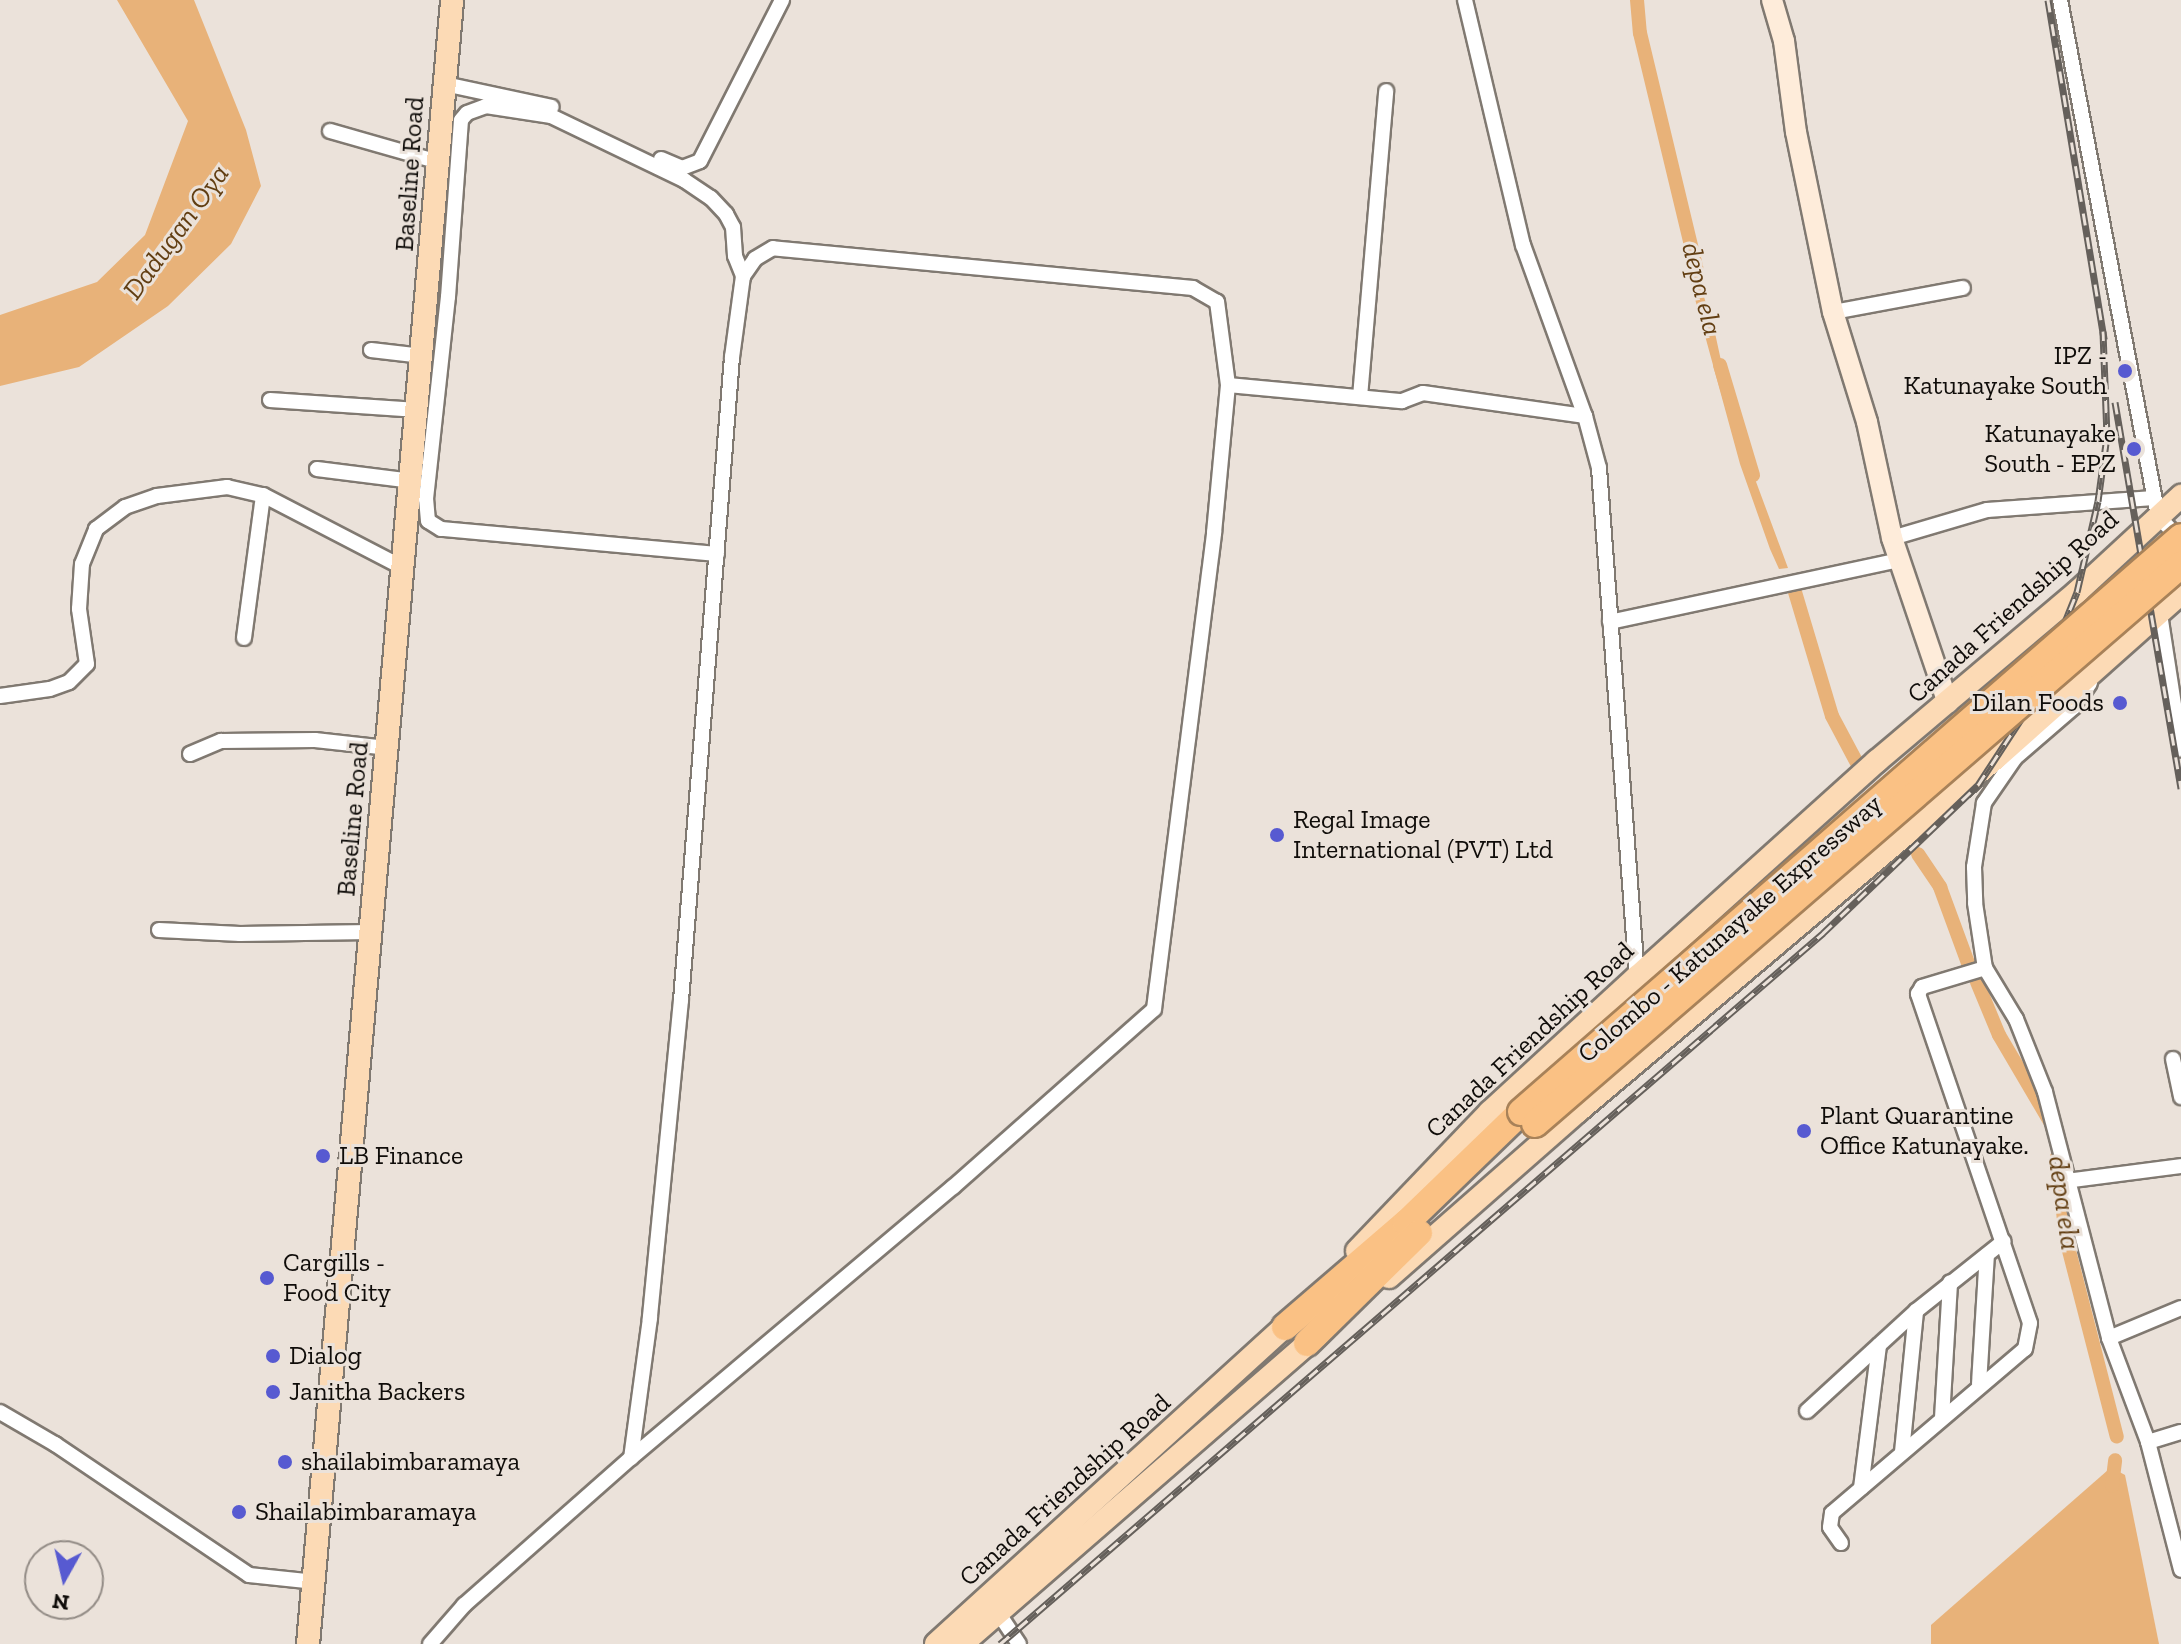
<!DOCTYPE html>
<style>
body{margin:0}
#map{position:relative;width:2181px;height:1644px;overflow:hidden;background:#ebe2da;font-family:"Zilla Slab",serif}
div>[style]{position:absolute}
.water>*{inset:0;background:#e8b279}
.canal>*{height:14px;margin:-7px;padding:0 7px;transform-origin:7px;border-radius:7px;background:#e8b279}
.roads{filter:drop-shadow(2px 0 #807971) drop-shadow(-2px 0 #807971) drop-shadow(0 2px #807971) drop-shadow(0 -2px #807971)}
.street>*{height:14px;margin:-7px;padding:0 7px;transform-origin:7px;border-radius:7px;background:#fff}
.secondary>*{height:20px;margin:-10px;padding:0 10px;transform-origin:10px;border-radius:10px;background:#feecda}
.primary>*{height:22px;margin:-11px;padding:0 11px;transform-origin:11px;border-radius:11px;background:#fcdab5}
.highway>*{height:26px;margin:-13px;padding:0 13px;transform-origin:13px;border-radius:13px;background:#fac184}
.rail>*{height:7px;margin-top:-3.5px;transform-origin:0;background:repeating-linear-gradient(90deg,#ebe2da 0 12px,#65605b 0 24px);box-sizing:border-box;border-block:2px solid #65605b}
.bridges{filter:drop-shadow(2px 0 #a88259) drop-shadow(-2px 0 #a88259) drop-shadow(0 2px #a88259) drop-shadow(0 -2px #a88259)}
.highway-bridge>*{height:26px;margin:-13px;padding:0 13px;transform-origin:13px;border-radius:13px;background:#fac184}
.dots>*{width:22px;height:22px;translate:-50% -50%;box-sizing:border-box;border:4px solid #ebe2da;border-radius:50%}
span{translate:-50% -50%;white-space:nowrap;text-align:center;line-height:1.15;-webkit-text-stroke:6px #ebe2da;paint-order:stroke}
.street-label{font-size:26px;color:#0f0c09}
.poi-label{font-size:26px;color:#0f0c09}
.right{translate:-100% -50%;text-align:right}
.left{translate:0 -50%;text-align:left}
.water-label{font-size:28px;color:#623e12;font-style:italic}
.north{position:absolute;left:24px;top:1540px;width:80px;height:80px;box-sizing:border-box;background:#ebe2da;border:2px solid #938c86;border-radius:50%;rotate:188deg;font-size:22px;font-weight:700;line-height:32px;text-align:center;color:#0f0c09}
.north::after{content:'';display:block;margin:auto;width:28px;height:36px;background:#575ad1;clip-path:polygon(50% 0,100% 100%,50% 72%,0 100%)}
</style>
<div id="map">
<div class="water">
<div style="clip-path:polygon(117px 0,194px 0,246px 130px,261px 186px,231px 244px,168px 306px,79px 367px,0 386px,0 315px,97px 282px,145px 235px,188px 121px)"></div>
<div style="clip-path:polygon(1684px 231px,1715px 333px,1735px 425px,1788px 568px,1779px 569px,1770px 549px,1740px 464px,1683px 255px)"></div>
<div style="clip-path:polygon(2114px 1469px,2125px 1475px,2159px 1644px,1931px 1644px,1931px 1625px,2108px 1470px)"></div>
</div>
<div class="canal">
<div style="left:1637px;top:0;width:33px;rotate:85deg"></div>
<div style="left:1640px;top:33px;width:241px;rotate:76.5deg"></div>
<div style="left:1720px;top:365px;width:115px;rotate:73.3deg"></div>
<div style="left:1795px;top:592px;width:129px;rotate:73.4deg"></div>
<div style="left:1832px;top:716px;width:53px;rotate:62deg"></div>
<div style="left:1918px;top:854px;width:40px;rotate:56deg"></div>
<div style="left:1940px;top:887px;width:81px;rotate:69.8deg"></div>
<div style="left:1977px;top:982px;width:57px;rotate:67.5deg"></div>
<div style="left:1999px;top:1035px;width:104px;rotate:59.5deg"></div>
<div style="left:2057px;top:1157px;width:82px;rotate:83.7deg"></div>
<div style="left:2066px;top:1239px;width:204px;rotate:75.6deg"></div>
<div style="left:2112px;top:1486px;width:26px;rotate:-83deg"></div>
</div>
<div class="roads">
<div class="street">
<div style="left:1465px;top:0;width:252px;rotate:76.7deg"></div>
<div style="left:1523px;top:245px;width:182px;rotate:70.1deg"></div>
<div style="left:1585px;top:416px;width:54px;rotate:74.9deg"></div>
<div style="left:1599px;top:468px;width:510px;rotate:85.73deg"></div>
<div style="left:2060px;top:0;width:525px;rotate:79.25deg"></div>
<div style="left:2158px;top:516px;width:34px;rotate:47deg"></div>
<div style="left:445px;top:84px;width:109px;rotate:12.1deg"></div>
<div style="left:330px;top:131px;width:113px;rotate:15.9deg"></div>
<div style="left:661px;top:159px;width:23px;rotate:23deg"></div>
<div style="left:682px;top:168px;width:19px;rotate:-21deg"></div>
<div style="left:700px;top:161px;width:181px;rotate:-63deg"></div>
<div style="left:1833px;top:312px;width:132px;rotate:-10.5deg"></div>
<div style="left:371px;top:350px;width:52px;rotate:6.6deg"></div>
<div style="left:1228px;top:385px;width:175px;rotate:5.3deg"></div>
<div style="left:1402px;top:401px;width:22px;rotate:-21deg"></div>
<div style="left:1423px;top:393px;width:164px;rotate:8.1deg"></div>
<div style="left:1360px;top:397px;width:307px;rotate:-85.1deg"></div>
<div style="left:270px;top:400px;width:148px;rotate:3.9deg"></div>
<div style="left:317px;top:469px;width:96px;rotate:7.2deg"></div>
<div style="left:1892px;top:538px;width:99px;rotate:-16.4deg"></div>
<div style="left:1987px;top:510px;width:167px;rotate:-4.1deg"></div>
<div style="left:717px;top:554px;width:277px;rotate:-174.8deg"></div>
<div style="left:441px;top:529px;width:15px;rotate:-148deg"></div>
<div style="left:428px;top:521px;width:22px;rotate:-95deg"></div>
<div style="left:426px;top:499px;width:203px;rotate:-83.8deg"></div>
<div style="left:448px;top:297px;width:177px;rotate:-85.8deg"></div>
<div style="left:461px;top:120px;width:9px;rotate:-49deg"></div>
<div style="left:467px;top:113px;width:20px;rotate:-20deg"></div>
<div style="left:486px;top:106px;width:66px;rotate:8.7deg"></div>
<div style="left:551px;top:116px;width:148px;rotate:25.7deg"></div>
<div style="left:684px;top:180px;width:32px;rotate:34deg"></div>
<div style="left:711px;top:198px;width:22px;rotate:47deg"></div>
<div style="left:726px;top:214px;width:15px;rotate:62deg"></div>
<div style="left:733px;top:227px;width:29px;rotate:86deg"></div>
<div style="left:735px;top:256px;width:22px;rotate:68deg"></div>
<div style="left:2160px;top:614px;width:137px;rotate:81.2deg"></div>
<div style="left:1610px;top:622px;width:296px;rotate:-12.1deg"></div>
<div style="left:244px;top:638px;width:144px;rotate:-82.4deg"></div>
<div style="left:2090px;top:683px;width:29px;rotate:124deg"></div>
<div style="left:2074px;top:707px;width:78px;rotate:139.2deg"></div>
<div style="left:2015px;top:758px;width:55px;rotate:124.6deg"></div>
<div style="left:1984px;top:803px;width:65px;rotate:98.9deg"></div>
<div style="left:1974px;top:867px;width:36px;rotate:88deg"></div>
<div style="left:1975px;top:903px;width:66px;rotate:81.3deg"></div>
<div style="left:1985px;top:968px;width:60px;rotate:58.7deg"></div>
<div style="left:2016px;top:1019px;width:79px;rotate:68.3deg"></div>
<div style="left:2045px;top:1092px;width:254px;rotate:75.4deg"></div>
<div style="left:2109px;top:1338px;width:111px;rotate:69.4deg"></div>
<div style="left:2148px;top:1442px;width:132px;rotate:75.5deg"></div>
<div style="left:0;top:696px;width:50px;rotate:-8deg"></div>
<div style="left:50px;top:689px;width:20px;rotate:-20deg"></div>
<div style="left:69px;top:682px;width:25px;rotate:-45deg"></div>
<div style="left:87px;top:664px;width:56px;rotate:-98.3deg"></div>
<div style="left:79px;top:609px;width:45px;rotate:-86.2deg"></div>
<div style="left:82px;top:564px;width:38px;rotate:-68deg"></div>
<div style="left:96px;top:529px;width:36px;rotate:-37deg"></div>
<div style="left:125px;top:507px;width:34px;rotate:-19deg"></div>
<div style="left:157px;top:496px;width:71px;rotate:-7.3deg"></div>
<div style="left:227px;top:487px;width:37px;rotate:13deg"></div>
<div style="left:263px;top:495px;width:159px;rotate:27.4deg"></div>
<div style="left:190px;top:754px;width:34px;rotate:-23deg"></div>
<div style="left:221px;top:741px;width:94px;rotate:-0.6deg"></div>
<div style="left:315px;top:740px;width:72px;rotate:6.3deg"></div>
<div style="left:159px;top:930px;width:81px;rotate:2.8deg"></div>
<div style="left:240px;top:934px;width:130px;rotate:-0.9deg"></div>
<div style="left:2173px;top:1059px;width:39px;rotate:78deg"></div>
<div style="left:2066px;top:1181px;width:116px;rotate:-7.4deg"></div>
<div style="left:2109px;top:1338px;width:78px;rotate:-22.6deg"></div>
<div style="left:1979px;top:1384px;width:129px;rotate:-86.5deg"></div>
<div style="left:1807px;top:1411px;width:148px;rotate:-42.5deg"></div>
<div style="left:1916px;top:1311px;width:112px;rotate:-38.5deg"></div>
<div style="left:0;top:1412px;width:64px;rotate:30.2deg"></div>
<div style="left:55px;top:1444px;width:234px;rotate:34deg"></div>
<div style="left:249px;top:1575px;width:67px;rotate:6deg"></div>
<div style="left:1942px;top:1418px;width:136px;rotate:-86.6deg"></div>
<div style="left:2148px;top:1442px;width:34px;rotate:-17deg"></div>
<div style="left:1902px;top:1452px;width:142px;rotate:-84.3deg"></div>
<div style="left:1861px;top:1488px;width:144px;rotate:-82.8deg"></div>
<div style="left:1841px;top:1543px;width:19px;rotate:-125deg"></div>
<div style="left:1830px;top:1527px;width:14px;rotate:-82deg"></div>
<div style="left:1832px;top:1513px;width:253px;rotate:-40.4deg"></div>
<div style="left:2025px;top:1349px;width:26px;rotate:-79deg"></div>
<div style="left:2030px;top:1323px;width:348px;rotate:-108.8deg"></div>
<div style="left:1918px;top:994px;width:8px;rotate:-60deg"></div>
<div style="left:1922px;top:987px;width:66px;rotate:-16.8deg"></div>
<div style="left:995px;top:1608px;width:43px;rotate:56.3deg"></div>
<div style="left:430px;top:1644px;width:52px;rotate:-48.9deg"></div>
<div style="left:464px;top:1605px;width:222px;rotate:-41.4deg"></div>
<div style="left:631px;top:1458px;width:421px;rotate:-40.1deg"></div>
<div style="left:953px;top:1187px;width:268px;rotate:-41.5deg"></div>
<div style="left:1154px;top:1009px;width:480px;rotate:-82.8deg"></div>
<div style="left:1214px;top:533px;width:149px;rotate:-84.6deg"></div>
<div style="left:1228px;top:385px;width:84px;rotate:-97.5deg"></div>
<div style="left:1217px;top:302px;width:28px;rotate:-150deg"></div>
<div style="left:1193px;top:288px;width:422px;rotate:-174.6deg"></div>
<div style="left:773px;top:248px;width:21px;rotate:149deg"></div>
<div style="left:755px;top:259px;width:21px;rotate:125deg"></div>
<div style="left:743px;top:276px;width:82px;rotate:97.7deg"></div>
<div style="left:732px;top:357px;width:645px;rotate:94.53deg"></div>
<div style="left:681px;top:1000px;width:320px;rotate:95.6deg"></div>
<div style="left:650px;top:1318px;width:141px;rotate:97.7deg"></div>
</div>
<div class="secondary">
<div style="left:1772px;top:0;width:43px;rotate:73.7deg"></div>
<div style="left:1784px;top:41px;width:92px;rotate:82.5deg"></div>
<div style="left:1796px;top:132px;width:184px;rotate:78.4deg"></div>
<div style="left:1833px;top:312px;width:115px;rotate:72.8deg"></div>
<div style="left:1867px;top:422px;width:119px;rotate:77.8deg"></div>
<div style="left:1892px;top:538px;width:174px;rotate:71.3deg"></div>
</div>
<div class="primary">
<div style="left:1357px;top:1251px;width:192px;rotate:-46.3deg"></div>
<div style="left:1490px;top:1112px;width:200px;rotate:-42.6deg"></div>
<div style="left:1637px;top:977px;width:323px;rotate:-42deg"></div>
<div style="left:1877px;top:761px;width:262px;rotate:-40.2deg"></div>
<div style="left:2077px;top:592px;width:142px;rotate:-42.7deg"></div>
<div style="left:1389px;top:1277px;width:252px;rotate:-41.3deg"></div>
<div style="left:1578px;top:1111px;width:547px;rotate:-40.18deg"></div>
<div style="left:1996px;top:758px;width:248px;rotate:-41.7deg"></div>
<div style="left:308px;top:1644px;width:1650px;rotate:-84.99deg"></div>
<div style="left:936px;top:1644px;width:486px;rotate:-42.3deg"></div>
<div style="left:962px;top:1644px;width:472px;rotate:-41deg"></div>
</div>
<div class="highway">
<div style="left:1285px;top:1327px;width:160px;rotate:-40.7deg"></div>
<div style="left:1406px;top:1223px;width:160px;rotate:-44deg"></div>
<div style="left:1307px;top:1343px;width:157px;rotate:-44.5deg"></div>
</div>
</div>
<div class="rail">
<div style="left:2048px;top:0;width:344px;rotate:80.6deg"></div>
<div style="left:2115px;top:402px;width:392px;rotate:80.3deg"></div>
<div style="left:1000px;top:1644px;width:1088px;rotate:-40.82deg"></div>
<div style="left:1823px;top:933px;width:214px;rotate:-43.7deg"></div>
<div style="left:1978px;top:785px;width:103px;rotate:-56.9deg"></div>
<div style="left:2034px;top:699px;width:115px;rotate:-68.1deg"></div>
<div style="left:2077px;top:592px;width:93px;rotate:-77deg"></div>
<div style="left:2098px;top:501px;width:66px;rotate:-82.1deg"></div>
<div style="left:2107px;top:436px;width:105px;rotate:-92.2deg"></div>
</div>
<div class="bridges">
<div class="highway-bridge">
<div style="left:1521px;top:1112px;width:875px;rotate:-41.06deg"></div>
<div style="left:1535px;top:1124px;width:854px;rotate:-40.87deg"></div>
</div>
</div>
<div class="dots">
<div style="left:2125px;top:371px;background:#575ad1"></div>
<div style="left:2134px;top:449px;background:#575ad1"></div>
<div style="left:2120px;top:703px;background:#575ad1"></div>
<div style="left:1277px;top:835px;background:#575ad1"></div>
<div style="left:1804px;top:1131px;background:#575ad1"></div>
<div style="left:323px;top:1156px;background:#575ad1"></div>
<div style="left:267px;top:1278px;background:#575ad1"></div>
<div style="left:273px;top:1356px;background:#575ad1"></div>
<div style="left:273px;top:1392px;background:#575ad1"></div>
<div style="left:285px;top:1462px;background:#575ad1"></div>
<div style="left:239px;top:1512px;background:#575ad1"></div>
</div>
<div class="street-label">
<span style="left:410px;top:174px;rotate:-86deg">Baseline Road</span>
<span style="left:2013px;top:607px;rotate:-42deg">Canada Friendship Road</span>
<span style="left:353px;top:819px;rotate:-85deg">Baseline Road</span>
<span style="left:1730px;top:929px;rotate:-41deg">Colombo - Katunayake Expressway</span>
<span style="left:1530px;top:1040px;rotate:-43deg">Canada Friendship Road</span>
<span style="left:1065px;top:1490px;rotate:-42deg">Canada Friendship Road</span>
</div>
<div class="poi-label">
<span class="right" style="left:2107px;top:371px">IPZ -<br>Katunayake South</span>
<span class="right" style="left:2116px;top:449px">Katunayake<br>South - EPZ</span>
<span class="right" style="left:2104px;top:703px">Dilan Foods</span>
<span class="left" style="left:1293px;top:835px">Regal Image<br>International (PVT) Ltd</span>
<span class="left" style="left:1820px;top:1131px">Plant Quarantine<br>Office Katunayake.</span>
<span class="left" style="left:339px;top:1156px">LB Finance</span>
<span class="left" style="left:283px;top:1278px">Cargills -<br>Food City</span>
<span class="left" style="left:289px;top:1356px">Dialog</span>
<span class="left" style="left:289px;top:1392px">Janitha Backers</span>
<span class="left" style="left:301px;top:1462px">shailabimbaramaya</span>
<span class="left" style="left:255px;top:1512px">Shailabimbaramaya</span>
</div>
<div class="water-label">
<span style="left:176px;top:232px;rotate:-54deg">Dadugan Oya</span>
<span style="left:1702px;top:289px;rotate:76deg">depa ela</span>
<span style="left:2064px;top:1203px;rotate:82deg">depa ela</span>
</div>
<div class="north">N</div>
</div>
